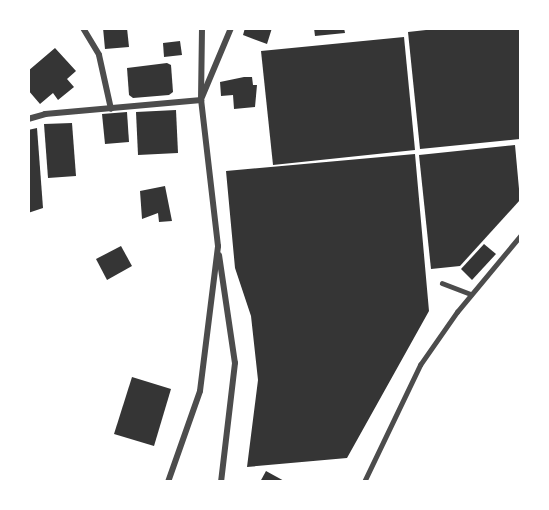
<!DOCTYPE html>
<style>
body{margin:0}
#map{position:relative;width:549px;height:510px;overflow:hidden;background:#fff;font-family:Arial,sans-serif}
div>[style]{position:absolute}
.building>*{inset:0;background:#353535}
.service>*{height:4.5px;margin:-2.25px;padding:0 2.25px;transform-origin:2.25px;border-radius:2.25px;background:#4c4c4c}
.minor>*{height:6px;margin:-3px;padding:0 3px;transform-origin:3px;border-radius:3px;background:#4c4c4c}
span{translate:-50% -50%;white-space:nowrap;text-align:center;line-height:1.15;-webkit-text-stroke:6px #fff;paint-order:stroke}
.frame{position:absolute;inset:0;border:30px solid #fff;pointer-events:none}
</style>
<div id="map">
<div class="building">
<div style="clip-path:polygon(103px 28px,127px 28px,129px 47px,105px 49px)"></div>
<div style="clip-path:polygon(245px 28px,272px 28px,267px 44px,243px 35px)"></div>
<div style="clip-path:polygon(314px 28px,344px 28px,345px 33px,315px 36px)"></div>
<div style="clip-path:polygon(444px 28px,520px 28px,520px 139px,420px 149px,408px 32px)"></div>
<div style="clip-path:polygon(404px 37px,415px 150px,273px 165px,261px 51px)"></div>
<div style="clip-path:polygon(180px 41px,182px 55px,164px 57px,163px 43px)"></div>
<div style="clip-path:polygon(55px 48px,76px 71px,67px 79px,74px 87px,58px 100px,53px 93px,40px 104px,28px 90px,28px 71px)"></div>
<div style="clip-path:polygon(167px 63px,171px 65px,173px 92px,169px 95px,133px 98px,129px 95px,127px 68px)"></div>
<div style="clip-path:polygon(244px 77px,252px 77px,253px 85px,257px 85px,255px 107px,234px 109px,233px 95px,221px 96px,220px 82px)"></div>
<div style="clip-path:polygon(176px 110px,178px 153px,138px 155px,136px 112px)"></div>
<div style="clip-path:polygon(127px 112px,129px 142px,105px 144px,102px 114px)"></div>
<div style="clip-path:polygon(72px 123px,76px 176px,48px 178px,44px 124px)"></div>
<div style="clip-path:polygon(37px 128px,43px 208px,28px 213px,28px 130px)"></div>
<div style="clip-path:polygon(515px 145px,520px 200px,460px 266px,431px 269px,419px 155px)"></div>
<div style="clip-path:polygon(415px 154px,429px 311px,347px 458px,247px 467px,258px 380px,251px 316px,235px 268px,226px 171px)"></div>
<div style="clip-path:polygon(165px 186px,172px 221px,159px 222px,158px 213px,142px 219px,140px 191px)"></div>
<div style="clip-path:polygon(484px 244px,496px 254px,472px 280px,461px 269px)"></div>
<div style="clip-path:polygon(121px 246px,132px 266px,107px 280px,96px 259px)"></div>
<div style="clip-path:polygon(132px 377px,171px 389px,154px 446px,114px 434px)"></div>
<div style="clip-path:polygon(266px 471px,286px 482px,260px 482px)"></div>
</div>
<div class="service">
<div style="left:442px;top:283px;width:31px;rotate:21deg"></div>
<div style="left:364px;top:482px;width:130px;rotate:-64.4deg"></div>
<div style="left:420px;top:365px;width:65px;rotate:-55.1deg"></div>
<div style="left:457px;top:312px;width:99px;rotate:-50.3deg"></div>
</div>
<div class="minor">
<div style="left:83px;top:28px;width:31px;rotate:59deg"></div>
<div style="left:99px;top:55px;width:55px;rotate:77.5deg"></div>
<div style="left:202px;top:97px;width:75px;rotate:-67.2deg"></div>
<div style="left:28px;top:119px;width:18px;rotate:-16deg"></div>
<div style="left:45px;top:114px;width:157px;rotate:-5.1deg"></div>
<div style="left:219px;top:255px;width:109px;rotate:81.6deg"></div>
<div style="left:235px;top:363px;width:120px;rotate:96.7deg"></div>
<div style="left:168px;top:482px;width:96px;rotate:-70.6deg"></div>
<div style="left:200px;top:391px;width:146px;rotate:-82.9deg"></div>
<div style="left:218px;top:246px;width:147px;rotate:-96.6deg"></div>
<div style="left:201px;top:100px;width:72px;rotate:-89.2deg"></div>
</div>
<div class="frame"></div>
</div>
